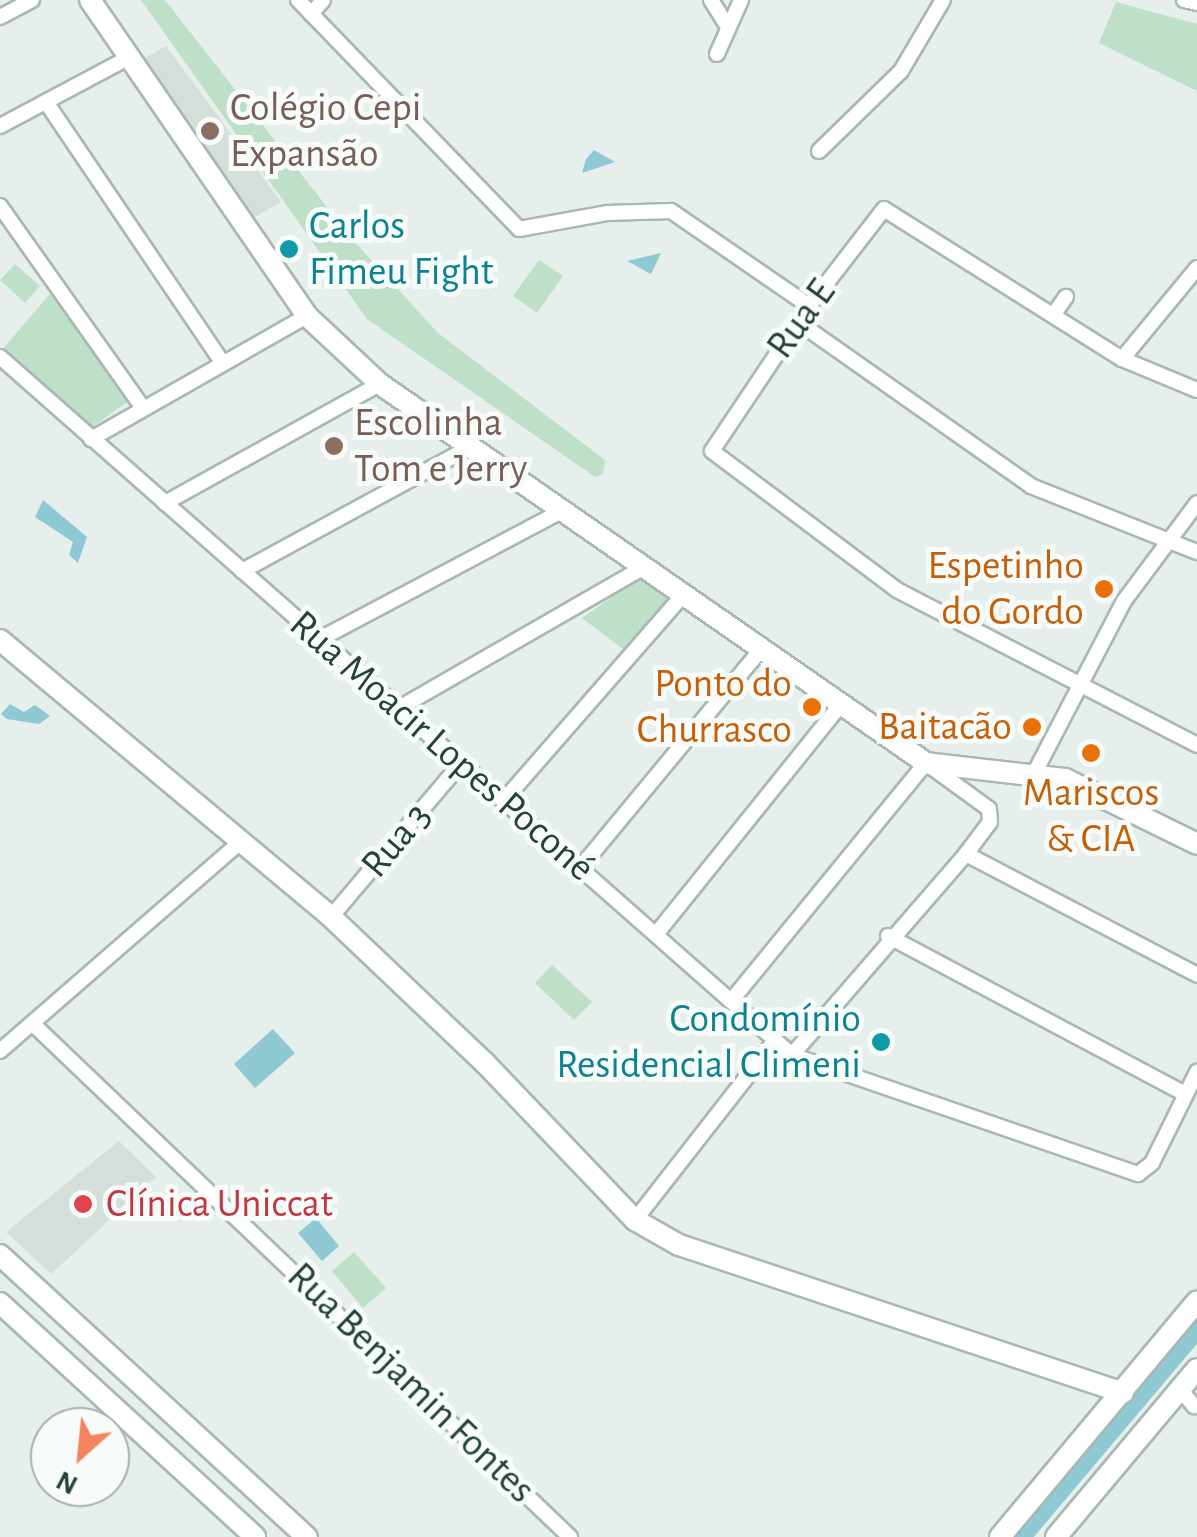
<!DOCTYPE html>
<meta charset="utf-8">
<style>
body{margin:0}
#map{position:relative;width:1197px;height:1537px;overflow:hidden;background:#e6efeb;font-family:"Alegreya Sans",sans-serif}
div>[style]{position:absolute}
.built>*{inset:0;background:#d4dfda}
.green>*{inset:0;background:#bfe0c8}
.water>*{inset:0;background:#8ec9d4}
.canal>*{height:18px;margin:-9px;padding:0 9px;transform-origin:9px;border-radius:9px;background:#8ec9d4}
.roads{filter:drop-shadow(2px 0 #a8b8b2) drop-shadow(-2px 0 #a8b8b2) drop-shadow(0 2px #a8b8b2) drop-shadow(0 -2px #a8b8b2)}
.street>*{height:14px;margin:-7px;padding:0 7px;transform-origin:7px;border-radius:7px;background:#fff}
.secondary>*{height:20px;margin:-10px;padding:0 10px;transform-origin:10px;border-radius:10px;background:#fff}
.dots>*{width:28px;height:28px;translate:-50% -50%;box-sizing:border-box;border:5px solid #f7fbf9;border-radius:50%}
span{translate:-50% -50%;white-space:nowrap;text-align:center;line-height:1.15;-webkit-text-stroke:10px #f7fbf9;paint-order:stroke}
.education-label{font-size:40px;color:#785e54}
.left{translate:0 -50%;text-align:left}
.culture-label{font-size:40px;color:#0d838f}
.right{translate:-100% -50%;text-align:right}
.street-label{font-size:40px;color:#24423a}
.food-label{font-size:40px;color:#c56008}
.health-label{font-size:40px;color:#be3a42}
.north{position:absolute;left:30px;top:1407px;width:100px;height:100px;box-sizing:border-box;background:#f7fbf9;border:2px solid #a3b1ad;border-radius:50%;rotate:207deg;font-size:28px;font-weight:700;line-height:40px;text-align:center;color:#24423a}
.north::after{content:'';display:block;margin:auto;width:35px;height:45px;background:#f4845f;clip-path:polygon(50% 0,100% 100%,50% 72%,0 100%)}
</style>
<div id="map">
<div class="built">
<div style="clip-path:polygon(166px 46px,281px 202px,253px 218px,141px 60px)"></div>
<div style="clip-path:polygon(119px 1141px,156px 1177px,51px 1274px,6px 1232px)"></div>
</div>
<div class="green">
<div style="clip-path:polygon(141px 0,165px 0,352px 239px,438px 333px,605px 460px,603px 474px,595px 477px,367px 319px)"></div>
<div style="clip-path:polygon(1116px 2px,1197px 24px,1197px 91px,1099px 43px)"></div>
<div style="clip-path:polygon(539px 260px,563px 276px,537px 313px,513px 296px)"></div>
<div style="clip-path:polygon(15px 264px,40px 286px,25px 303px,0 280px)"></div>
<div style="clip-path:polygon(50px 294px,130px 400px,88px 430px,0 352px)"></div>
<div style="clip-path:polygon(639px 578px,670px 600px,627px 652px,582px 618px)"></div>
<div style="clip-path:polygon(552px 965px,592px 1002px,574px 1020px,535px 983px)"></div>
<div style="clip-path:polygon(354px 1252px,386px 1288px,363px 1308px,332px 1271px)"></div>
</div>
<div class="water">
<div style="clip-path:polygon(594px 150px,615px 162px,582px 173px,586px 159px)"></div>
<div style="clip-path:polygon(661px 253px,651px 274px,627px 261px)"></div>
<div style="clip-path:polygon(43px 500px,87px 537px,78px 563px,69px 555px,73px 542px,35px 517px)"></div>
<div style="clip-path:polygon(10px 704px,24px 712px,35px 705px,50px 716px,39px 724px,7px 719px,1px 714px)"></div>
<div style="clip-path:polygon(273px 1029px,295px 1053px,255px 1088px,234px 1064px)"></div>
<div style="clip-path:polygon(316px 1218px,339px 1246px,322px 1261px,298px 1233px)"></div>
</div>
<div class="canal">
<div style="left:1022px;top:1537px;width:271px;rotate:-49.8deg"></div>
</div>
<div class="roads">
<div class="street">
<div style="left:298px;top:0;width:318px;rotate:46deg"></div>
<div style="left:519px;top:229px;width:89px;rotate:-10.3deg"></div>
<div style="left:607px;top:213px;width:64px;rotate:-1.8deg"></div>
<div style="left:671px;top:211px;width:168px;rotate:34.5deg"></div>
<div style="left:711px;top:0;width:32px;rotate:58deg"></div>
<div style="left:1184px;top:0;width:13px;rotate:13deg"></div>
<div style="left:311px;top:14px;width:18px;rotate:-49deg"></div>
<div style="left:0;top:17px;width:36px;rotate:-28deg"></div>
<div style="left:717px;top:54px;width:59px;rotate:-66deg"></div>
<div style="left:46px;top:102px;width:314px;rotate:55.9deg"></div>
<div style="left:0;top:126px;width:145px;rotate:-28deg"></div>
<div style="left:819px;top:151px;width:115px;rotate:-44.3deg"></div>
<div style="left:901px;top:71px;width:82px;rotate:-59.4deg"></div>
<div style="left:0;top:206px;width:244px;rotate:54.7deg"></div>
<div style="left:1054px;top:314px;width:21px;rotate:-55deg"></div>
<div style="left:798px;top:322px;width:285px;rotate:35.1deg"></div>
<div style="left:1031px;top:486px;width:179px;rotate:21.7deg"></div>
<div style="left:0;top:357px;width:1056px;rotate:41.39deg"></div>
<div style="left:792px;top:1055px;width:366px;rotate:19deg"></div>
<div style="left:1138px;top:1174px;width:18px;rotate:-38deg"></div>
<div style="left:1152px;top:1163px;width:102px;rotate:-63.7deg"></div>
<div style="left:1122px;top:359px;width:118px;rotate:-50.5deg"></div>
<div style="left:1197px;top:390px;width:81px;rotate:-157.5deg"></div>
<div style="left:1122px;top:359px;width:281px;rotate:-147.8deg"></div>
<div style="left:884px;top:209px;width:123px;rotate:127.7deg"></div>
<div style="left:809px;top:306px;width:174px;rotate:123.8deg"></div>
<div style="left:712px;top:451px;width:231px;rotate:36.9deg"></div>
<div style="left:897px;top:590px;width:338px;rotate:27.3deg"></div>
<div style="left:91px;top:439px;width:249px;rotate:-29.7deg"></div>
<div style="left:165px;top:503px;width:246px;rotate:-29deg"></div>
<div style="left:242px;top:571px;width:260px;rotate:-28.5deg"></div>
<div style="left:318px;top:640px;width:276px;rotate:-27.9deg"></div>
<div style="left:399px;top:708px;width:280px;rotate:-29.9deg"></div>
<div style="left:1035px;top:772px;width:193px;rotate:-62.5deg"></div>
<div style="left:1124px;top:601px;width:122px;rotate:-53.3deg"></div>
<div style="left:505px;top:799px;width:269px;rotate:-48.9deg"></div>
<div style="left:966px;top:854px;width:261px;rotate:27.6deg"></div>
<div style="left:581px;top:867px;width:281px;rotate:-50.4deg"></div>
<div style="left:331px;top:917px;width:202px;rotate:-49.8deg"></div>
<div style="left:657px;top:933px;width:290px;rotate:-51.2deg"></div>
<div style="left:888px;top:936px;width:336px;rotate:28deg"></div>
<div style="left:731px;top:1001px;width:308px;rotate:-50.7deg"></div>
<div style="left:926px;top:763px;width:78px;rotate:36.1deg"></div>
<div style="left:989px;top:809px;width:13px;rotate:86deg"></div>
<div style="left:990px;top:822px;width:40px;rotate:127deg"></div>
<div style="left:966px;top:854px;width:266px;rotate:130.9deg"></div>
<div style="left:33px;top:1024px;width:743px;rotate:43.69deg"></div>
<div style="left:0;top:1051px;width:320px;rotate:-41deg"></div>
<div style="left:635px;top:1220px;width:226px;rotate:-52deg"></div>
<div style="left:1181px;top:1390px;width:21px;rotate:51deg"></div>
</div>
<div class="secondary">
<div style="left:90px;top:0;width:383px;rotate:55.5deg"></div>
<div style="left:307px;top:316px;width:100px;rotate:43deg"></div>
<div style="left:380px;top:384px;width:665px;rotate:34.77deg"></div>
<div style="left:926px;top:763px;width:140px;rotate:6.6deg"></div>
<div style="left:1065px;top:779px;width:147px;rotate:26.2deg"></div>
<div style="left:0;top:640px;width:432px;rotate:39.9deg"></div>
<div style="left:331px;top:917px;width:211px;rotate:43.5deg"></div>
<div style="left:484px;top:1062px;width:219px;rotate:46.3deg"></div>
<div style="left:635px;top:1220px;width:51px;rotate:29.6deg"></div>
<div style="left:679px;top:1245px;width:468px;rotate:18.4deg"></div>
<div style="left:0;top:1255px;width:417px;rotate:42.6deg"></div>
<div style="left:0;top:1303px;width:346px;rotate:42.5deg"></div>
<div style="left:1000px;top:1537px;width:307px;rotate:-50.1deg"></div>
<div style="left:1056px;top:1537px;width:219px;rotate:-50deg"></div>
</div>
</div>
<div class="dots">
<div style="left:210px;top:131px;background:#8d6e63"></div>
<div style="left:289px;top:249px;background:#0f9aa8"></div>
<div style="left:334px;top:446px;background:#8d6e63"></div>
<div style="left:1104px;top:589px;background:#e8710a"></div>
<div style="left:812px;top:707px;background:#e8710a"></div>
<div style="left:1032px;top:727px;background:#e8710a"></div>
<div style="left:1091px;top:753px;background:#e8710a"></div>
<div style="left:881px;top:1042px;background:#0f9aa8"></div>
<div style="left:83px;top:1204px;background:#e0444e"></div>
</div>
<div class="education-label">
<span class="left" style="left:230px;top:131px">Colégio Cepi<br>Expansão</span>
<span class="left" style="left:354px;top:446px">Escolinha<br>Tom e Jerry</span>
</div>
<div class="culture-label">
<span class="left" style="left:309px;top:249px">Carlos<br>Fimeu Fight</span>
<span class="right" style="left:861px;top:1042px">Condomínio<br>Residencial Climeni</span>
</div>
<div class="street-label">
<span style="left:801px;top:319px;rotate:-54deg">Rua E</span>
<span style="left:442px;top:746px;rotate:41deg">Rua Moacir Lopes Poconé</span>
<span style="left:396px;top:840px;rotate:-50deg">Rua 3</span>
<span style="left:411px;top:1383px;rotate:44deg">Rua Benjamin Fontes</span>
</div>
<div class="food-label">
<span class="right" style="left:1084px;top:589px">Espetinho<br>do Gordo</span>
<span class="right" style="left:792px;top:707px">Ponto do<br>Churrasco</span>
<span class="right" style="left:1012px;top:727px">Baitacão</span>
<span style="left:1091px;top:816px">Mariscos<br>&amp; CIA</span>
</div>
<div class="health-label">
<span class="left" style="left:106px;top:1204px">Clínica Uniccat</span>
</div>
<div class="north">N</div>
</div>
